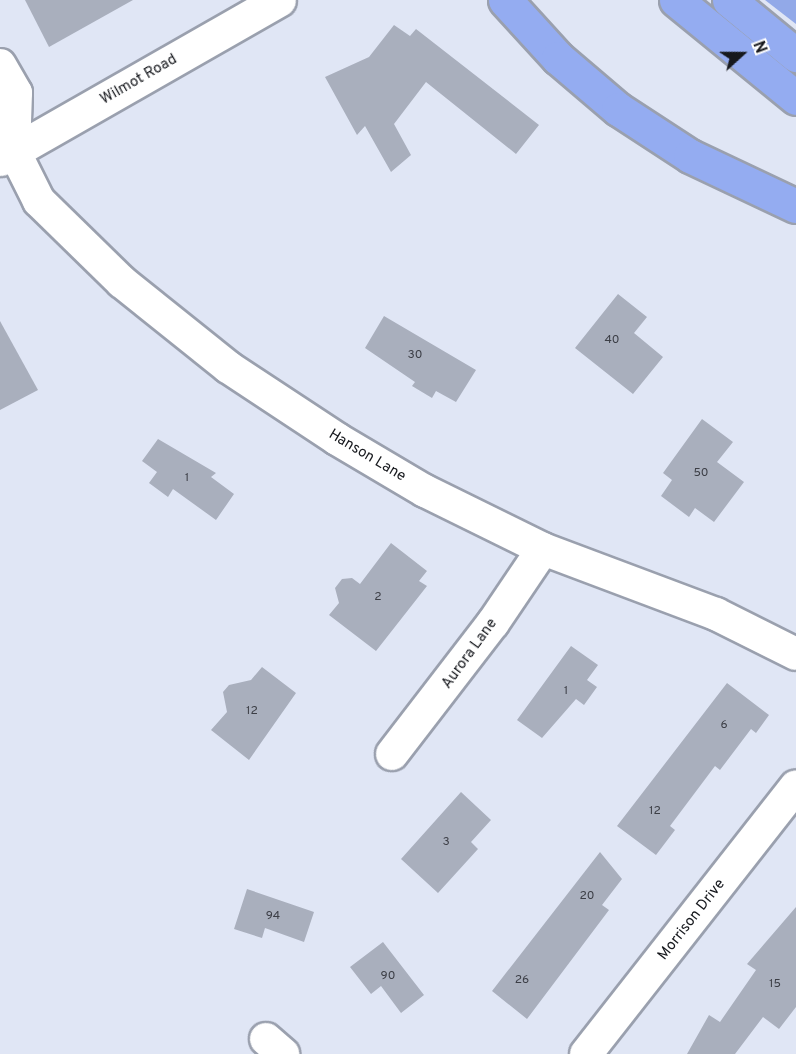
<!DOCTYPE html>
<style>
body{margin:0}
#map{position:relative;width:796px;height:1054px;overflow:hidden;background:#e0e6f5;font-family:Overpass,sans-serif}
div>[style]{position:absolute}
.forest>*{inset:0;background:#92a9e8}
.building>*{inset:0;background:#a9afbd}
.roads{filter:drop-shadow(2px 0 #9aa0ae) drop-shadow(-2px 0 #9aa0ae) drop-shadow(0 2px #9aa0ae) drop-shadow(0 -2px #9aa0ae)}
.minor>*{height:32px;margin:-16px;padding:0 16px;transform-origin:16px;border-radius:16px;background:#fff}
.tertiary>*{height:33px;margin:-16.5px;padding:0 16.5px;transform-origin:16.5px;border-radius:16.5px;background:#fff}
.motorway>*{height:33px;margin:-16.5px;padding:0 16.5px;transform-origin:16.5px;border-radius:16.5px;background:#94acf1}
span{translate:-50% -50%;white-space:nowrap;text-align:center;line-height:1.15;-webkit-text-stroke:4.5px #fff;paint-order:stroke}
.number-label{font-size:12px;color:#3c3e46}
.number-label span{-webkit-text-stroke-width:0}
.street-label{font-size:15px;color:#17191e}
.north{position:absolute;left:712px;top:24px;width:60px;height:60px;-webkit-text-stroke:4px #fff;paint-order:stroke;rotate:69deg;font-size:16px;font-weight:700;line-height:24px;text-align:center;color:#17191e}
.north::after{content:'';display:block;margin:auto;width:21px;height:27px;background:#17191e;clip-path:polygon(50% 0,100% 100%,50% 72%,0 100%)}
</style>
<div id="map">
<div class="forest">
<div style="clip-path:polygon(765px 0,796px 0,796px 24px)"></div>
</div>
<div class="building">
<div style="clip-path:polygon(25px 0,133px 0,49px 47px)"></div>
<div style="clip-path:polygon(394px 25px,410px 36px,416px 29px,539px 125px,516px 154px,426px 82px,394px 124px,411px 155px,391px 172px,365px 126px,357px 135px,325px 77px,369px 57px)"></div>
<div style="clip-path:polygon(618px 294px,647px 317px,634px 333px,663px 357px,633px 394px,575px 348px)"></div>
<div style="clip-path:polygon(384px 316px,476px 370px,456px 402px,436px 391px,432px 398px,412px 386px,415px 382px,365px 348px)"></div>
<div style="clip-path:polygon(0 321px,38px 390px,0 410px)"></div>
<div style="clip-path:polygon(702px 419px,733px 442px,717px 462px,744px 482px,714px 522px,695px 508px,689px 517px,661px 496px,672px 480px,663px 473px)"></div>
<div style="clip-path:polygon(158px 439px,216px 473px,211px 477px,234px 494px,216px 520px,173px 489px,168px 497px,149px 483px,157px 472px,142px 461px)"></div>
<div style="clip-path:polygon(391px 543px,427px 571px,419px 581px,427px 586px,376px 651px,329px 615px,339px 603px,335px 588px,342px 579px,352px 578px,360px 584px)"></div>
<div style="clip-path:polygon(571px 646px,598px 665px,587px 680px,597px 687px,584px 705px,576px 699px,542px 738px,517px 720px)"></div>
<div style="clip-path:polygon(262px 667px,296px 693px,249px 760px,211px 730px,227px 712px,223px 692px,229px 685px,251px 680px)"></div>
<div style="clip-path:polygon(727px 683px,769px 715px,756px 733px,751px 729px,720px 770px,715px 766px,670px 826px,675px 830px,656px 855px,617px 826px)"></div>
<div style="clip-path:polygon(461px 792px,491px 820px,471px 842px,478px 849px,438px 893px,401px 859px)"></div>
<div style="clip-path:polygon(600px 852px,622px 879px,602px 905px,609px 910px,527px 1019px,492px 991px)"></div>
<div style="clip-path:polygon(247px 889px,314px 912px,304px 942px,265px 928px,262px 938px,234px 929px)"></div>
<div style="clip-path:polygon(796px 907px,796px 1007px,779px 1029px,763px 1017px,735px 1054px,687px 1054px,709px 1015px,720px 1022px,756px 970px,747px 964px)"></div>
<div style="clip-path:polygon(383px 942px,424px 995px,401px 1013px,381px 986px,371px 994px,350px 967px)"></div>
</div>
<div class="roads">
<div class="minor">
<div style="left:0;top:65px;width:32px;rotate:60deg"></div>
<div style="left:16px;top:93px;width:58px;rotate:92deg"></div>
<div style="left:0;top:140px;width:18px;rotate:38deg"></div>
<div style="left:14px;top:151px;width:56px;rotate:63.4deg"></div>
<div style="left:39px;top:201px;width:116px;rotate:44.3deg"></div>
<div style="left:122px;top:282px;width:136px;rotate:38.7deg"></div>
<div style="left:228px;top:367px;width:131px;rotate:33.4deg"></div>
<div style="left:337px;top:439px;width:102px;rotate:30.6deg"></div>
<div style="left:425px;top:491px;width:131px;rotate:26.2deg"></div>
<div style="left:543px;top:549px;width:185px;rotate:20.6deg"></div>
<div style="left:716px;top:614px;width:89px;rotate:26.6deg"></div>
<div style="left:392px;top:754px;width:165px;rotate:-52.4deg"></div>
<div style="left:493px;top:623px;width:89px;rotate:-56deg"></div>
<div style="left:266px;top:1039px;width:23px;rotate:41deg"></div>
<div style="left:586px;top:1054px;width:340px;rotate:-51.9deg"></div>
</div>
<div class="tertiary">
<div style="left:0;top:159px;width:321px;rotate:-29.7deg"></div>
</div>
<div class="motorway">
<div style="left:505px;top:0;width:79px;rotate:47.6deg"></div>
<div style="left:558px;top:58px;width:79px;rotate:40.4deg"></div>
<div style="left:618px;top:109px;width:86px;rotate:33.1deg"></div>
<div style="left:690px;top:156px;width:117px;rotate:25.3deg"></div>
<div style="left:676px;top:0;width:155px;rotate:39.2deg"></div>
<div style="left:729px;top:0;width:87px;rotate:39.4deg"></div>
</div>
</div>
<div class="number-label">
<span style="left:612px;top:341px">40</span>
<span style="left:415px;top:356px">30</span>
<span style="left:701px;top:474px">50</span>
<span style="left:187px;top:479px">1</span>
<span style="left:378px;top:598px">2</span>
<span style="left:566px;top:692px">1</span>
<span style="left:252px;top:712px">12</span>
<span style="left:724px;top:726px">6</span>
<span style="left:655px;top:812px">12</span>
<span style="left:446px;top:843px">3</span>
<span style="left:587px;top:897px">20</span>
<span style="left:273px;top:917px">94</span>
<span style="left:388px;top:977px">90</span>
<span style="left:522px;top:981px">26</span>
<span style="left:775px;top:985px">15</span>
</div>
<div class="street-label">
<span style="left:139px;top:80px;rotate:-30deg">Wilmot Road</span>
<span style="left:367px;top:456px;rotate:31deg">Hanson Lane</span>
<span style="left:470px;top:654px;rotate:-54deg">Aurora Lane</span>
<span style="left:692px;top:920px;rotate:-52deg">Morrison Drive</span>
</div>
<div class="north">N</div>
</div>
